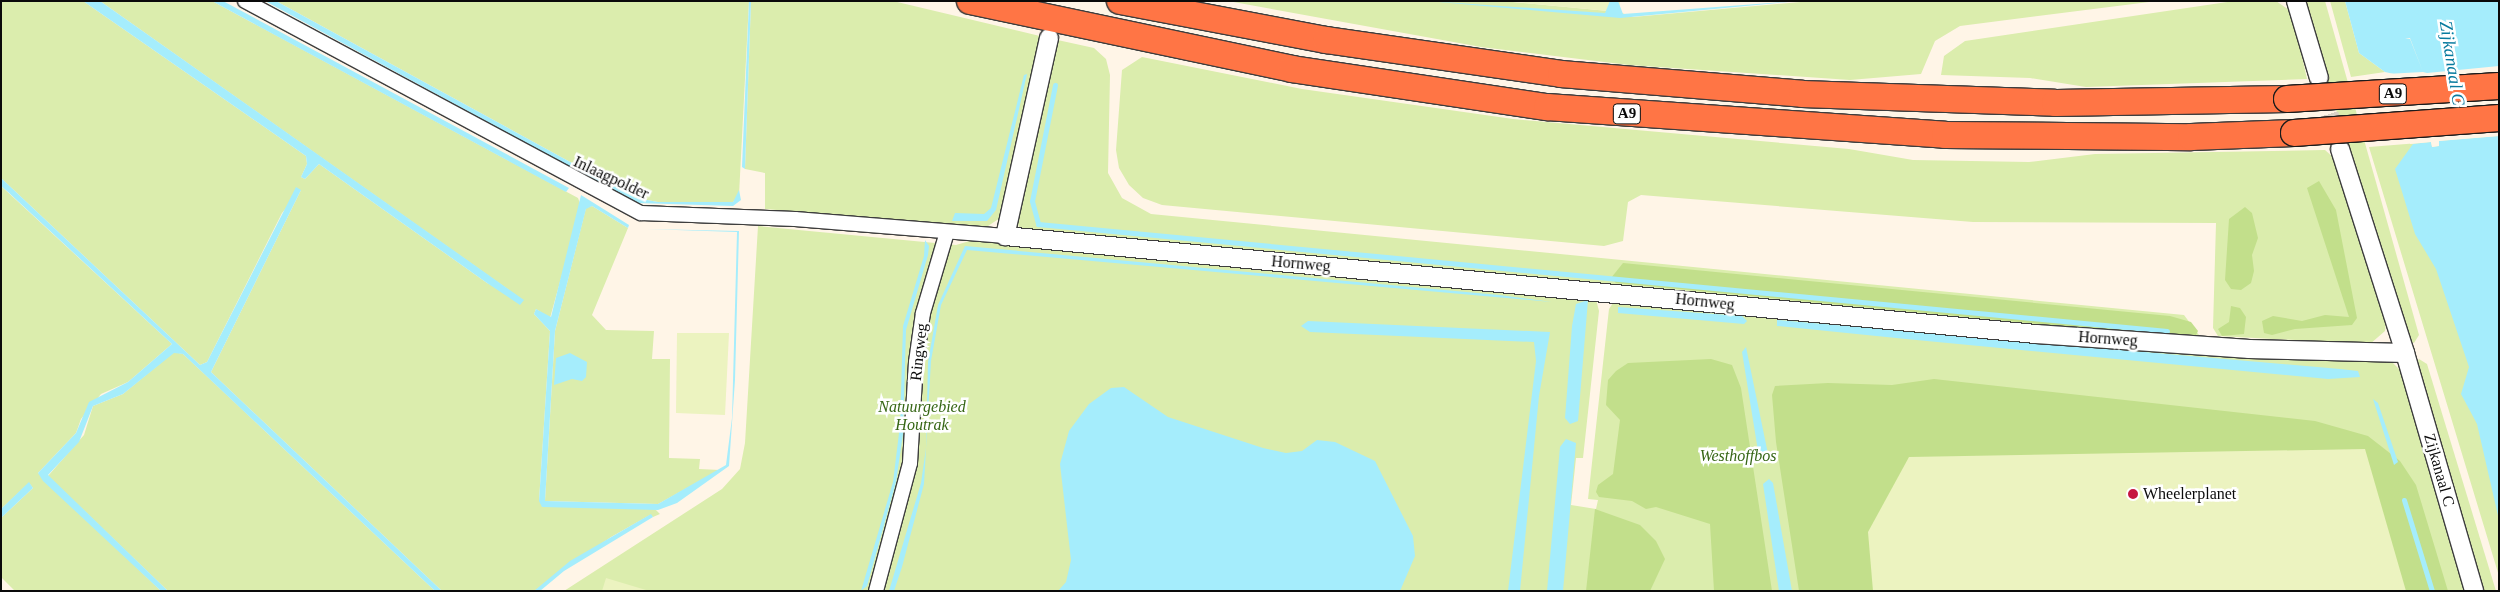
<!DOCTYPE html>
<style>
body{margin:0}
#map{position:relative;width:2500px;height:592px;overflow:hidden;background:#fff5e7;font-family:Georgia,serif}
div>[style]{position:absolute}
.green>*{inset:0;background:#dbedad}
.forest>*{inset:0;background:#c2df8b}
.pitch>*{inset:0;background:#ecf3c0}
.water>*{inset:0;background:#a5edfc}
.pier>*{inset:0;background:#fff5e7}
.stream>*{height:5px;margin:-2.5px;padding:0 2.5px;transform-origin:2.5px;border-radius:2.5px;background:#a5edfc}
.tertiary-tunnel>*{height:18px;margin-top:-9px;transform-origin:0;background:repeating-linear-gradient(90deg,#dad2c6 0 18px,transparent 0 27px)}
.roads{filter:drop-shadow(1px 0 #3d3d3d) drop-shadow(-1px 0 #3d3d3d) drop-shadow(0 1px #3d3d3d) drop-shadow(0 -1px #3d3d3d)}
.minor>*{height:14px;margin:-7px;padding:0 7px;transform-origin:7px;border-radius:7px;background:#fff}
.tertiary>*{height:18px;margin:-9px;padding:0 9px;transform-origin:9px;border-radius:9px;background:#fff}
.motorway>*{height:26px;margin:-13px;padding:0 13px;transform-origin:13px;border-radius:13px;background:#ff7545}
.bridges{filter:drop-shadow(1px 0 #1b1b1b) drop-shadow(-1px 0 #1b1b1b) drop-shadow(0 1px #1b1b1b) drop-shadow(0 -1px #1b1b1b)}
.motorway-bridge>*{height:26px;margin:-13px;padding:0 13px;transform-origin:13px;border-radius:13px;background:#ff7545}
.dots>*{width:14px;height:14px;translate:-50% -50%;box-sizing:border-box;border:2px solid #fff;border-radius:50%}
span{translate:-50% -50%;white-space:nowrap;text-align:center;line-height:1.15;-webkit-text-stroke:5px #fff;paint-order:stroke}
.shield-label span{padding:1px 4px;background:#fff;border:1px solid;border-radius:4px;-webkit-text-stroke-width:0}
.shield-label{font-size:15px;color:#0a0a0a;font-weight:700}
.street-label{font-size:16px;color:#0a0a0a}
.park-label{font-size:16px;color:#366615;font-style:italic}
.poi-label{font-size:16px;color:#0a0a0a}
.left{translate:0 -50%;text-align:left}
.water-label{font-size:18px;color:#097b9f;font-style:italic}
.frame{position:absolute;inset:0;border:2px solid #0a0a0a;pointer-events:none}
</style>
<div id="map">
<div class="green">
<div style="clip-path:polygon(1px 1px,83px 1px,306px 156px,307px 164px,301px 177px,305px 179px,319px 164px,487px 283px,523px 300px,100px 1px,212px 1px,578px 198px,581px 206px,550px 318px,536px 309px,534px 314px,550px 331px,539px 501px,655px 509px,660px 514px,653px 517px,650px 515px,611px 537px,534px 591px,442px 591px,211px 372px,301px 190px,282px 213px,207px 362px,200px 365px,1px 178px)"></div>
<div style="clip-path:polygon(276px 1px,749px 1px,739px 195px,733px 202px,658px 202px,636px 198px)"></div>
<div style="clip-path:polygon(751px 1px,893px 1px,1044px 37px,1000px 218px,985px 228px,765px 209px,765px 173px,745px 169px)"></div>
<div style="clip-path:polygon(1228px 1px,1502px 1px,1619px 12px,1633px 17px,1812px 1px,2157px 1px,1960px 26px,1935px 41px,1921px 74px,1850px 80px,1629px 65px,1481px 47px)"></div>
<div style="clip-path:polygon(2234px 1px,2276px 1px,2292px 12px,2307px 79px,2086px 87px,2030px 78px,1941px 75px,1944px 56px,1965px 41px)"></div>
<div style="clip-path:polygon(2305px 1px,2325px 1px,2419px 335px,2414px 343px,2410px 341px,2347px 148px)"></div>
<div style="clip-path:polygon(2330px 1px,2345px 1px,2359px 53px,2385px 72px,2351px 77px)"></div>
<div style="clip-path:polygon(1053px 39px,1094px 48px,1106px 59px,1110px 75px,1108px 173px,1122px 198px,1151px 214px,2184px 315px,2199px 335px,2062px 329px,1034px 234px,1020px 229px,1017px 222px)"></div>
<div style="clip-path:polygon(1142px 57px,1302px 89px,1513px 119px,1849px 149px,1913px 160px,2029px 162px,2095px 154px,2325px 150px,2334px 158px,2386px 322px,2385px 331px,2370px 344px,2218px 336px,2213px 328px,2216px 223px,1973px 222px,1641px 195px,1628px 202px,1623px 241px,1604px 246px,1162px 205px,1143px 198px,1129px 185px,1119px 168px,1116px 150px,1122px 70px)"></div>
<div style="clip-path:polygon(2499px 136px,2499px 576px,2369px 147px,2431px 142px,2432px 147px,2439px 146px,2438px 141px)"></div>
<div style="clip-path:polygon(1px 186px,172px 344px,128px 382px,101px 394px,81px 419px,76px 433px,38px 473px,161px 591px,15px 591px,1px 577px,1px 518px,33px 488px,29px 483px,1px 509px)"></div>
<div style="clip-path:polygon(592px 206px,628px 228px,592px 315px,606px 330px,654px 331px,652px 359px,670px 359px,669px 458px,700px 459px,699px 469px,720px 470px,658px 504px,545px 501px,555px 331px,586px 208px)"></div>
<div style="clip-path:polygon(758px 226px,956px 245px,973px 240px,1596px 299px,1599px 311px,1583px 458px,1576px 458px,1571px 505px,1596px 509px,1598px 500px,1588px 499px,1609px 309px,1615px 300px,2390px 360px,2401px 371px,2465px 591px,564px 591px,722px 489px,740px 469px,745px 443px)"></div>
<div style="clip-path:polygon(174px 352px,183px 354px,214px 383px,435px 591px,168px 591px,48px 476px,84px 435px,93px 406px,123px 394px)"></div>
<div style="clip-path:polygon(2419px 359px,2427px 364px,2496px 591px,2479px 591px,2417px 362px)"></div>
</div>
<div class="forest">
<div style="clip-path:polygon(2319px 181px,2336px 210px,2357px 318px,2352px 325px,2295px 329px,2272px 335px,2264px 333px,2262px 321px,2273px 316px,2302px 321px,2325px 315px,2349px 317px,2307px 188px)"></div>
<div style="clip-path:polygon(2245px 207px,2252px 213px,2258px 238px,2252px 255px,2254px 271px,2251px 283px,2241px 290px,2231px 289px,2225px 280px,2229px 219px)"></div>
<div style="clip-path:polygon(1623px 263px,2170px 316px,2191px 322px,2198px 331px,2196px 335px,2102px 330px,1616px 283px,1611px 278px)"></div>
<div style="clip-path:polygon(2231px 306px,2240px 308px,2246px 317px,2244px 334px,2222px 336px,2218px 329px,2229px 322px)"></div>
<div style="clip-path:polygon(1711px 359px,1732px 365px,1741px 388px,1772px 591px,1714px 591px,1710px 524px,1656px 507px,1646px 509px,1632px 501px,1599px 497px,1596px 492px,1598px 485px,1613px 474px,1620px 420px,1606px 405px,1608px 380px,1616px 371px,1628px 363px)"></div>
<div style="clip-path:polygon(1934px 379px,2315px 421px,2368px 436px,2400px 461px,2416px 485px,2448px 591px,1799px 591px,1776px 442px,1772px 395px,1775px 386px,1828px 383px,1892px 385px)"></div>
<div style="clip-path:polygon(1595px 509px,1640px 525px,1656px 541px,1665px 559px,1650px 591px,1586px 591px)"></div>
</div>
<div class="pitch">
<div style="clip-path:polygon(1504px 1px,1620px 1px,1619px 12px)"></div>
<div style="clip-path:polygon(677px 333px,729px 333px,725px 415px,676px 413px)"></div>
<div style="clip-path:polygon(2365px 449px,2406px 591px,1873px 591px,1868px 532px,1909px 457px)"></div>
<div style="clip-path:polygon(606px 578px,646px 590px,646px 591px,602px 591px)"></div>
</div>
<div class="water">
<div style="clip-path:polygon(83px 1px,100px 1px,524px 300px,520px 305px,487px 283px,319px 164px,305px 179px,301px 177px,307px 164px,306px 156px)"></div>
<div style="clip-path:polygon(212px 1px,223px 1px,569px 188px,566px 192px)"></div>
<div style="clip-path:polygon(265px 1px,276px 1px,636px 198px,658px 202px,733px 202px,739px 190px,741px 200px,733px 206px,637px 203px)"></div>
<div style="clip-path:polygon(749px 1px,751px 1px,745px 169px,742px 167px)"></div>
<div style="clip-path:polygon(1428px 1px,1605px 13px,1610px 1px,1618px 1px,1623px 14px,1798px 1px,1620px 18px)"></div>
<div style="clip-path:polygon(2345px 1px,2499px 1px,2499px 132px,2403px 76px,2385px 72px,2359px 53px)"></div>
<div style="clip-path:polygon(1027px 74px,996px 210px,987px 221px,952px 221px,955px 213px,984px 214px,991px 208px,1024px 75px)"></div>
<div style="clip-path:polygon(2499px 136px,2499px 520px,2477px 424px,2461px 394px,2469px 367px,2436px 269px,2415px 234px,2395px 169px,2413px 144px,2431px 142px,2432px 147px,2439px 146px,2438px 141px)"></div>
<div style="clip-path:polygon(1px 178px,200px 365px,207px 362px,296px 187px,301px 190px,211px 372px,442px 591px,435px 591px,183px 354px,174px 353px,123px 394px,93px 406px,79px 442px,48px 475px,168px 591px,161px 591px,43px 481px,38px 473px,76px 433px,89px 402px,128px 382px,172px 344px,8px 192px,1px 186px)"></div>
<div style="clip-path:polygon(581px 195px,629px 225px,628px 228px,592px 206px,586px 209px,555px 331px,545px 501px,658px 504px,726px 465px,732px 418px,737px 232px,646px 229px,739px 231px,735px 380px,729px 466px,677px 503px,658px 510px,542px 507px,539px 501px,550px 331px,534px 314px,536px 309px,551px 317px)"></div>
<div style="clip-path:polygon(925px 240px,929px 246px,928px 255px,906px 330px,903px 434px,896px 482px,867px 586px,861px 591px,893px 482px,900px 425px,903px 326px,924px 256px)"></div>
<div style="clip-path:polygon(965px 246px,1499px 295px,1552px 302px,967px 250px,941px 305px,931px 361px,924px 484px,902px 567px,894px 591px,889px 591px,921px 483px,926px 448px,928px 362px,938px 305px)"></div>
<div style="clip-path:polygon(1588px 300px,1578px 421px,1570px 424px,1565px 418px,1572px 326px,1576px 304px)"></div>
<div style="clip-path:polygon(1618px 307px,1742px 316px,1747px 321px,1744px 324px,1618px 313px)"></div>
<div style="clip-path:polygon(1777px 320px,2340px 369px,2358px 371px,2360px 377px,2328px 379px,1906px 339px,1777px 326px)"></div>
<div style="clip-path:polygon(1308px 321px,1550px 332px,1539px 396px,1520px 591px,1508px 591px,1536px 361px,1534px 342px,1310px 332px,1301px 326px)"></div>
<div style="clip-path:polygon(1746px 347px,1768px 454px,1766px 459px,1758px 451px,1742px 352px)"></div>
<div style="clip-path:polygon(570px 353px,587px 362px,586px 377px,582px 381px,572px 379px,554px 385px,556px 358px)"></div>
<div style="clip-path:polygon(1124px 387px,1168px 417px,1263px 448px,1286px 453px,1302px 451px,1317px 440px,1335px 442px,1375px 461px,1413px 536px,1415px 556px,1400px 591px,1058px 591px,1066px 582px,1071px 560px,1060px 464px,1069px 431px,1089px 404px,1111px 388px)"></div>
<div style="clip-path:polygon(2373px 399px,2378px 403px,2398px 462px,2394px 465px)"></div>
<div style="clip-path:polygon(1566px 439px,1576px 443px,1563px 591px,1547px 591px,1560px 447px)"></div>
<div style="clip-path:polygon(1769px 479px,1773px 483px,1792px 591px,1779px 591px,1763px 484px)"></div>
<div style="clip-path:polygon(29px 482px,33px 488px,1px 518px,1px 509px)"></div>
<div style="clip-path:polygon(651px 514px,653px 517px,564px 571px,540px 591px,534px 591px,570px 561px)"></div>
</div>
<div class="pier">
<div style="clip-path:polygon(2405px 38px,2410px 38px,2423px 72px,2427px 73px,2499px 66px,2499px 136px,2439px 141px,2439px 146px,2432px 147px,2431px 142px,2410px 144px,2400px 78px,2386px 74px,2423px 72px,2410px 39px)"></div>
</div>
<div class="stream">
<div style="left:1055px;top:85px;width:118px;rotate:101.2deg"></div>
<div style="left:1032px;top:201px;width:24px;rotate:75deg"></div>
<div style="left:1038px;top:224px;width:1134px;rotate:5.41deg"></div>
<div style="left:2404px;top:500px;width:95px;rotate:72.9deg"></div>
</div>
<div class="tertiary-tunnel">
<div style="left:2322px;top:88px;width:54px;rotate:73.9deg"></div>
</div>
<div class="roads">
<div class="minor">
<div style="left:245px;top:1px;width:449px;rotate:28.2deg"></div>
<div style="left:641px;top:213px;width:154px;rotate:2.2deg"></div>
<div style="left:795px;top:219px;width:211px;rotate:4.6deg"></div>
<div style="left:876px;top:591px;width:132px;rotate:-75.1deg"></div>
<div style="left:910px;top:463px;width:101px;rotate:-86.6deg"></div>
<div style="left:916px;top:362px;width:49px;rotate:-81.9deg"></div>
<div style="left:923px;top:313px;width:84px;rotate:-73.5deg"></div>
</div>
<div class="tertiary">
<div style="left:2296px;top:1px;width:80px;rotate:73.4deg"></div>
<div style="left:1049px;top:38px;width:203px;rotate:102.5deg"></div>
<div style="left:1005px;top:236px;width:1036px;rotate:5.43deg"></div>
<div style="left:2036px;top:334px;width:214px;rotate:4deg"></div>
<div style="left:2249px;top:349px;width:156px;rotate:1.5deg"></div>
<div style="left:2340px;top:149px;width:214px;rotate:72.3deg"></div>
<div style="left:2405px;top:353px;width:248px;rotate:73.8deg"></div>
</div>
<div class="motorway">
<div style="left:970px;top:1px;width:329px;rotate:11.9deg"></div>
<div style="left:1292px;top:69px;width:258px;rotate:8.5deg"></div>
<div style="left:1547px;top:107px;width:399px;rotate:4deg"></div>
<div style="left:1945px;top:135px;width:246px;rotate:0.5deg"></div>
<div style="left:2191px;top:137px;width:103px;rotate:-2.2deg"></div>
<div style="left:1120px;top:1px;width:210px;rotate:10.7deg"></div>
<div style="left:1326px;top:40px;width:237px;rotate:8.2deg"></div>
<div style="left:1561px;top:74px;width:242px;rotate:4.7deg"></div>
<div style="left:1802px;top:94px;width:253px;rotate:2deg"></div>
<div style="left:2055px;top:103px;width:232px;rotate:-1deg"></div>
</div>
</div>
<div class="bridges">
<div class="motorway-bridge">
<div style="left:2287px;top:99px;width:212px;rotate:-3.5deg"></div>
<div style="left:2294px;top:133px;width:206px;rotate:-4.2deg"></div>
</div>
</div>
<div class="dots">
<div style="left:2133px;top:494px;background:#c61641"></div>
</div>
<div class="shield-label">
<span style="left:2393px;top:94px">A9</span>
<span style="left:1627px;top:114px">A9</span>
</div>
<div class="street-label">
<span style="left:611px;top:178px;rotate:25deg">Inlaagpolder</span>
<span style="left:1301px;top:264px;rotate:5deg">Hornweg</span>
<span style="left:1705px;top:302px;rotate:6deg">Hornweg</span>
<span style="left:2108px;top:339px;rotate:4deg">Hornweg</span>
<span style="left:919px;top:352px;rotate:-84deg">Ringweg</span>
<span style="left:2439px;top:470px;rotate:74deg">Zijkanaal C</span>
</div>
<div class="park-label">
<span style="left:922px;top:416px">Natuurgebied<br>Houtrak</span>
<span style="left:1738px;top:456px">Westhoffbos</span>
</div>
<div class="poi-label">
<span class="left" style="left:2143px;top:494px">Wheelerplanet</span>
</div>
<div class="water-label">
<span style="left:2452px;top:63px;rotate:81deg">Zijkanaal C</span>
</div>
<div class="frame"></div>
</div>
